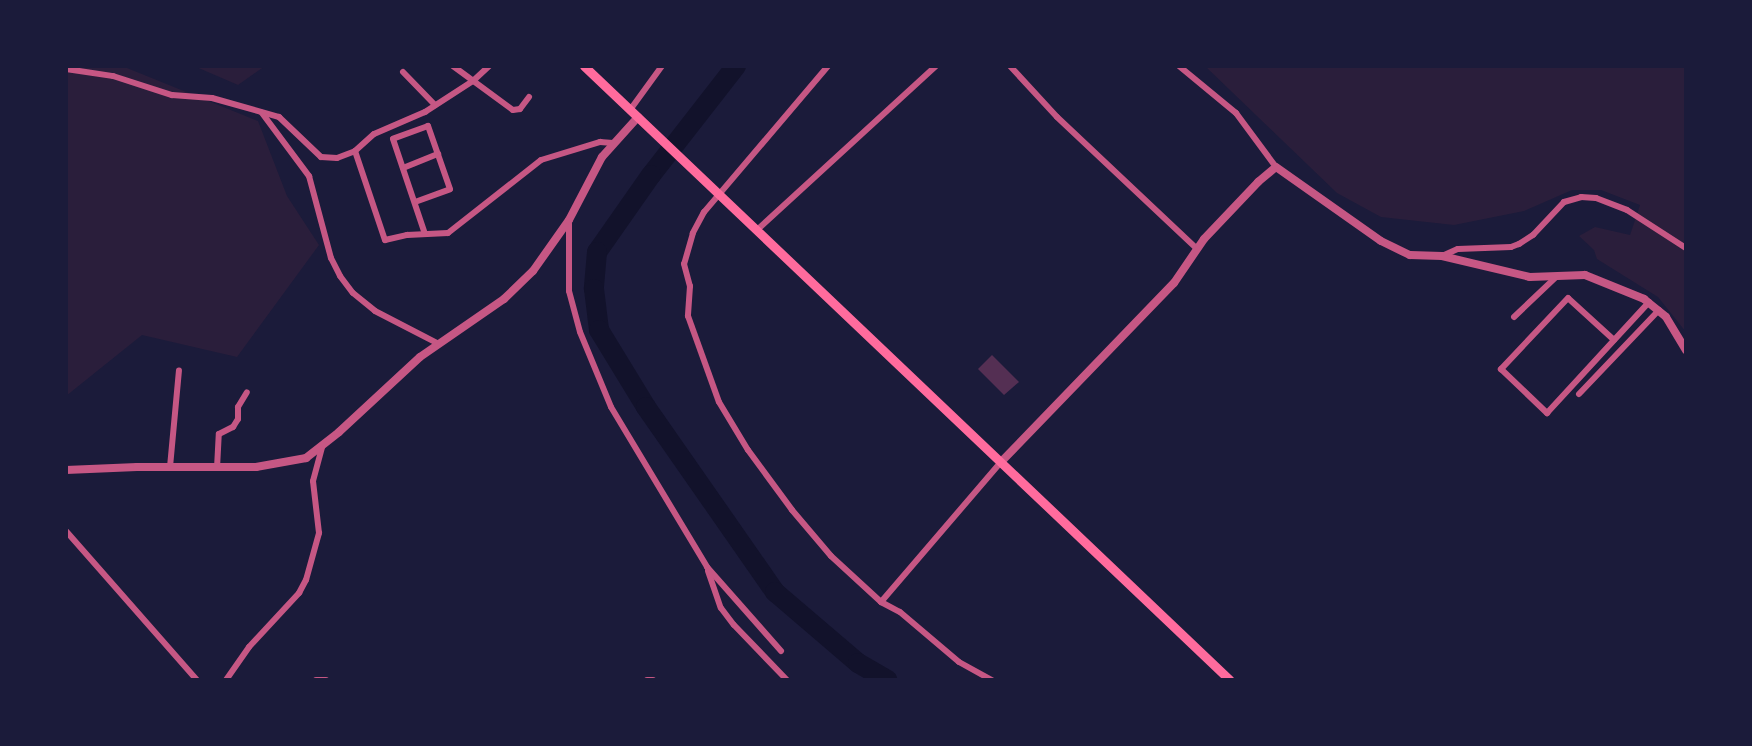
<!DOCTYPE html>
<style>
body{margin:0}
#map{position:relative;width:1752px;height:746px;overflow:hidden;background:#1b1b3a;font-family:"Archivo Narrow",sans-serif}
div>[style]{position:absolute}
.green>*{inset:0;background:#2a1e3b}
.river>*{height:20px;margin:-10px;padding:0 10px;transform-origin:10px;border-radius:10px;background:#12122b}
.building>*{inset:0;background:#542f53}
.minor>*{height:6px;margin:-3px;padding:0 3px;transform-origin:3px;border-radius:3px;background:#c65784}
.tertiary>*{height:8px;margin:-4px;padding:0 4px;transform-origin:4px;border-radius:4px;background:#c65784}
.secondary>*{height:9px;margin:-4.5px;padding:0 4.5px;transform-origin:4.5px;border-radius:4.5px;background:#ff6b9d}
span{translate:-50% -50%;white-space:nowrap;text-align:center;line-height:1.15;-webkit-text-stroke:6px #1b1b3a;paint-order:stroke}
.frame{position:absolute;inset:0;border:68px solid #1b1b3a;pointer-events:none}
</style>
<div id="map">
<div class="green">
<div style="clip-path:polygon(81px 66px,122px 66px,258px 121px,287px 196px,319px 245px,237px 357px,142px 335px,66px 396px,66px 68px)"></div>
<div style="clip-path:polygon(194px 66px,265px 66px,238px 85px)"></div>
<div style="clip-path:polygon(1205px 66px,1686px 66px,1686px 332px,1658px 297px,1597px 259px,1594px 250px,1579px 236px,1595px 227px,1630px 235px,1640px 205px,1601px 190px,1572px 190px,1524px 211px,1454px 225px,1381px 217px,1337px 193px)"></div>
</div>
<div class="river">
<div style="left:736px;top:66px;width:138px;rotate:127.9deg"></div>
<div style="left:651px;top:175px;width:94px;rotate:125deg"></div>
<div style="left:597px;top:252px;width:37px;rotate:95deg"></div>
<div style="left:594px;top:289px;width:41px;rotate:83deg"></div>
<div style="left:599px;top:330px;width:90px;rotate:58.6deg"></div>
<div style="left:646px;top:407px;width:226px;rotate:55.1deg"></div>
<div style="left:775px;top:592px;width:109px;rotate:40.5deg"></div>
<div style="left:858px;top:663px;width:34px;rotate:30deg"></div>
</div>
<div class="building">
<div style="clip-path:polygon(992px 355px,1019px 382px,1004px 395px,978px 369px)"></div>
</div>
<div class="minor">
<div style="left:453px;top:66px;width:74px;rotate:36.3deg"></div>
<div style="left:513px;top:110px;width:7px;rotate:-8deg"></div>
<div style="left:520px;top:109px;width:15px;rotate:-53deg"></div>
<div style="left:828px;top:66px;width:192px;rotate:130.3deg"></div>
<div style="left:704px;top:212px;width:24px;rotate:118deg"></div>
<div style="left:693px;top:233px;width:32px;rotate:106deg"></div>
<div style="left:684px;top:264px;width:23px;rotate:75deg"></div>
<div style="left:690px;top:286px;width:30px;rotate:94deg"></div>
<div style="left:688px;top:316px;width:91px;rotate:70.2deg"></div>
<div style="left:719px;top:402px;width:56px;rotate:58.9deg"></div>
<div style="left:748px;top:450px;width:74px;rotate:53.7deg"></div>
<div style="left:792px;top:510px;width:60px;rotate:49.7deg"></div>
<div style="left:831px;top:556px;width:68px;rotate:42.6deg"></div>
<div style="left:881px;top:602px;width:21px;rotate:28deg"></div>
<div style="left:900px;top:612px;width:77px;rotate:40.3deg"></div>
<div style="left:959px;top:662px;width:38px;rotate:29deg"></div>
<div style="left:1010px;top:66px;width:69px;rotate:47.3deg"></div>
<div style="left:1057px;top:117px;width:192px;rotate:43.3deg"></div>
<div style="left:1179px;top:66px;width:74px;rotate:39.5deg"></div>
<div style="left:1236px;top:113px;width:67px;rotate:53.5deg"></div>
<div style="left:66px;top:69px;width:48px;rotate:8.5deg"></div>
<div style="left:113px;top:76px;width:62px;rotate:17.9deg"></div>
<div style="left:172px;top:95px;width:40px;rotate:4.3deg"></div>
<div style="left:212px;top:98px;width:70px;rotate:15.8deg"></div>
<div style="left:279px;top:117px;width:58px;rotate:43.6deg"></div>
<div style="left:321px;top:157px;width:16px;rotate:4deg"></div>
<div style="left:337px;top:158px;width:19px;rotate:-21deg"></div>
<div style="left:355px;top:151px;width:25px;rotate:-42deg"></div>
<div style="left:374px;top:134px;width:56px;rotate:-23.3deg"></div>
<div style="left:425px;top:112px;width:57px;rotate:-32.9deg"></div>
<div style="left:473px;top:81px;width:22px;rotate:-43deg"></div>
<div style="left:403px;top:72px;width:46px;rotate:45.9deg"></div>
<div style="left:630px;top:110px;width:54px;rotate:-54deg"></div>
<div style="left:262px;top:113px;width:79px;rotate:53.3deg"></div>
<div style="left:309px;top:176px;width:85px;rotate:75deg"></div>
<div style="left:331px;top:258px;width:20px;rotate:63deg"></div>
<div style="left:340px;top:276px;width:21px;rotate:53deg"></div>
<div style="left:353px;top:293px;width:28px;rotate:39deg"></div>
<div style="left:375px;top:311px;width:70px;rotate:27.3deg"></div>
<div style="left:355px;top:151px;width:94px;rotate:71.4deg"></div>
<div style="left:385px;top:240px;width:23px;rotate:-13deg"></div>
<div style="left:407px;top:235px;width:41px;rotate:-2.8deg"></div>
<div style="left:448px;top:233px;width:118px;rotate:-38.1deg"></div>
<div style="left:541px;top:160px;width:62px;rotate:-17deg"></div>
<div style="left:600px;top:142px;width:13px;rotate:4deg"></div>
<div style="left:403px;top:168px;width:38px;rotate:-22deg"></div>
<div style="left:415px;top:202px;width:37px;rotate:-20deg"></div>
<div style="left:450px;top:189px;width:67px;rotate:-109.2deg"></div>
<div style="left:428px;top:126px;width:37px;rotate:160deg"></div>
<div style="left:393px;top:139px;width:100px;rotate:71.4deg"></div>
<div style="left:569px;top:220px;width:71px;rotate:90deg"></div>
<div style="left:569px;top:291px;width:42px;rotate:75deg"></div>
<div style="left:580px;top:332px;width:81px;rotate:67.5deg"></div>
<div style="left:611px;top:407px;width:187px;rotate:59deg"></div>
<div style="left:707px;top:567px;width:112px;rotate:48.6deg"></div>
<div style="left:757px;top:230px;width:243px;rotate:-42.5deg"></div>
<div style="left:1442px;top:256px;width:17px;rotate:-24deg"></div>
<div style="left:1458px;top:249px;width:53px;rotate:-2.2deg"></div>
<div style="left:1511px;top:247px;width:9px;rotate:-21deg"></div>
<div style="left:1519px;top:244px;width:17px;rotate:-33deg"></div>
<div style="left:1533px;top:235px;width:45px;rotate:-46.8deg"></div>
<div style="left:1564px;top:202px;width:18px;rotate:-16deg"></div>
<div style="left:1581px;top:197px;width:15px;rotate:4deg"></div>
<div style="left:1596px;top:198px;width:33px;rotate:21deg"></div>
<div style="left:1627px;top:210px;width:70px;rotate:32.8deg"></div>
<div style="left:1514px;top:317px;width:59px;rotate:-43.6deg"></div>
<div style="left:1614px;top:340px;width:62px;rotate:-137.6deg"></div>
<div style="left:1568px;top:298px;width:98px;rotate:133.3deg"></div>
<div style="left:1501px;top:369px;width:64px;rotate:43.7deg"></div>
<div style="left:1547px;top:413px;width:151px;rotate:-47.4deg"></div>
<div style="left:1579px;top:394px;width:116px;rotate:-46.4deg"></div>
<div style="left:170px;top:467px;width:97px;rotate:-84.7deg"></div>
<div style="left:217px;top:468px;width:34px;rotate:-87deg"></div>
<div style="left:219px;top:434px;width:16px;rotate:-27deg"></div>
<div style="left:233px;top:427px;width:9px;rotate:-58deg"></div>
<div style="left:238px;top:419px;width:12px;rotate:-90deg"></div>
<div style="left:238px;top:407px;width:17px;rotate:-59deg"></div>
<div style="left:66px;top:531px;width:198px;rotate:48.7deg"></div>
<div style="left:708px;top:571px;width:39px;rotate:71deg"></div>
<div style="left:721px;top:608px;width:21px;rotate:53deg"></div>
<div style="left:734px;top:625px;width:76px;rotate:46.1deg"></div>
<div style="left:881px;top:602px;width:184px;rotate:-49.4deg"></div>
<div style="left:226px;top:680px;width:40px;rotate:-55.1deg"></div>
<div style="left:249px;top:647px;width:74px;rotate:-47.2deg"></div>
<div style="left:299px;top:593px;width:15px;rotate:-62deg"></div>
<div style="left:306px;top:580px;width:49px;rotate:-74.5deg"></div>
<div style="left:319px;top:533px;width:52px;rotate:-96.6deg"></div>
<div style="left:313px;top:481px;width:35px;rotate:-75deg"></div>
<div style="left:316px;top:680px;width:10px"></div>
<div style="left:647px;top:680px;width:6px"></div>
</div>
<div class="tertiary">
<div style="left:1001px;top:462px;width:249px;rotate:-46deg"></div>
<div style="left:1174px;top:283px;width:53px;rotate:-55.7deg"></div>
<div style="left:1204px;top:239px;width:79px;rotate:-46.5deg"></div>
<div style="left:1258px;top:182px;width:23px;rotate:-40deg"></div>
<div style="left:1276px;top:167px;width:128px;rotate:35.2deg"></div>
<div style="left:1381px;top:241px;width:32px;rotate:26deg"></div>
<div style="left:1410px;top:255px;width:32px;rotate:2deg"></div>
<div style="left:1442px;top:256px;width:90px;rotate:13.4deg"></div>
<div style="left:1530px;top:277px;width:55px;rotate:-2.1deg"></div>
<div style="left:1585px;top:275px;width:64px;rotate:22.1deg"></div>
<div style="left:1644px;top:299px;width:28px;rotate:39deg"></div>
<div style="left:1666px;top:317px;width:39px;rotate:59deg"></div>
<div style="left:66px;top:470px;width:71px;rotate:-2.4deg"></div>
<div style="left:137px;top:467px;width:119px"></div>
<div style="left:256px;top:467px;width:51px;rotate:-10.2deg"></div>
<div style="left:306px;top:458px;width:42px;rotate:-38.2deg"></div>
<div style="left:339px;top:432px;width:110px;rotate:-42.8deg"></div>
<div style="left:420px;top:357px;width:102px;rotate:-34.6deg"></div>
<div style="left:504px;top:299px;width:40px;rotate:-44deg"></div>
<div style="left:533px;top:271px;width:62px;rotate:-54.8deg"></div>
<div style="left:569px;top:220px;width:71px;rotate:-62.4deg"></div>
<div style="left:602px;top:157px;width:54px;rotate:-48deg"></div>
</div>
<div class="secondary">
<div style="left:584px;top:66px;width:891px;rotate:43.55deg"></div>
</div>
<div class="frame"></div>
</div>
